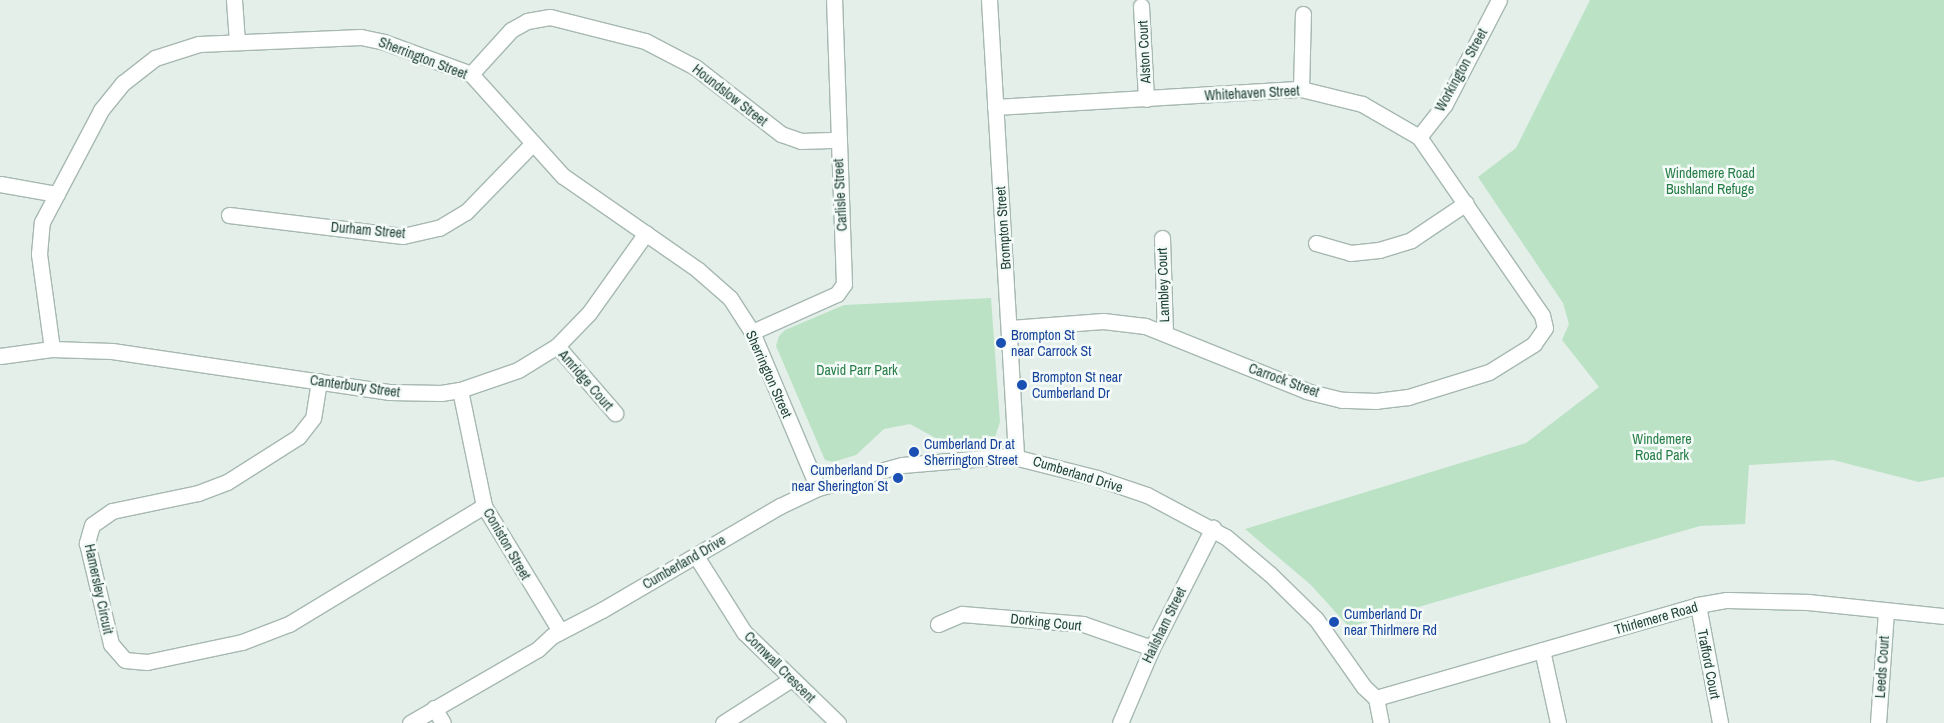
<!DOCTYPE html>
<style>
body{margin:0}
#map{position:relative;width:1944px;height:723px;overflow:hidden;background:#e4efea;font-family:"Archivo Narrow",sans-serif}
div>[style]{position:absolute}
.green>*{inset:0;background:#bbe2c5}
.roads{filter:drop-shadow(1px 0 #a6b8b1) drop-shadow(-1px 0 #a6b8b1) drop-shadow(0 1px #a6b8b1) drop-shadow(0 -1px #a6b8b1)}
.minor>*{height:15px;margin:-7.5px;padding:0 7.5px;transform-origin:7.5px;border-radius:7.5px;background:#fff}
.tertiary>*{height:15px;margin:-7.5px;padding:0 7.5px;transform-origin:7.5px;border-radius:7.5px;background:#fff}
.dots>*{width:14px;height:14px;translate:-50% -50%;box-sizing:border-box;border:2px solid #f5fbf8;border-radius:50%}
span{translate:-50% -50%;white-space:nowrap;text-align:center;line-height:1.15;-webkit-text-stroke:5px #f5fbf8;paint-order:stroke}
.street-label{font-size:14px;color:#214339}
.park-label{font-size:14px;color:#277e48}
.transit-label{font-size:14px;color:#164399}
.left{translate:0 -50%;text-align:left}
.right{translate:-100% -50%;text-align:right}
</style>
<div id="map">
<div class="green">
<div style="clip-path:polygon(1590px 0,1944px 0,1944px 477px,1919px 482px,1833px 460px,1749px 465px,1745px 524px,1700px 526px,1349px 627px,1311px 585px,1245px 529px,1526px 443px,1599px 387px,1562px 340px,1569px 324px,1563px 303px,1478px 177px,1516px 148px)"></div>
<div style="clip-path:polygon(991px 298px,1000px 422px,995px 437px,988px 440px,939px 440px,910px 424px,884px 429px,856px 455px,833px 462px,825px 460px,776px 346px,779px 336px,785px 330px,844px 305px)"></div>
</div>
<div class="roads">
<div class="minor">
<div style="left:234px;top:0;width:42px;rotate:85.9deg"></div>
<div style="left:1141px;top:6px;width:93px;rotate:86.9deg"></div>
<div style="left:471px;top:74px;width:59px;rotate:-47.7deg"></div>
<div style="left:511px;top:30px;width:18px;rotate:-29deg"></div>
<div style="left:527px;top:21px;width:23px;rotate:-10deg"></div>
<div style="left:550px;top:17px;width:98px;rotate:14.2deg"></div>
<div style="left:645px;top:41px;width:56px;rotate:27.5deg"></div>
<div style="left:695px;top:67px;width:109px;rotate:37.9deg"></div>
<div style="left:781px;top:134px;width:21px;rotate:19deg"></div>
<div style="left:801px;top:141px;width:37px;rotate:-2deg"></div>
<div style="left:1301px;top:89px;width:75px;rotate:-88.5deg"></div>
<div style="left:995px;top:107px;width:307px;rotate:-3.4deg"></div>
<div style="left:1301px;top:89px;width:63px;rotate:13.8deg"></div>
<div style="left:1362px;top:104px;width:66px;rotate:30.1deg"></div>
<div style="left:1419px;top:137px;width:216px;rotate:55.4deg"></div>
<div style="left:1542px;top:315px;width:13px;rotate:77deg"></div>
<div style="left:1545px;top:328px;width:19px;rotate:125deg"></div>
<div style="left:1534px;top:344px;width:53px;rotate:148.1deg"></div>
<div style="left:1489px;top:372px;width:85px;rotate:162.8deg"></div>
<div style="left:1408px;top:397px;width:32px;rotate:173deg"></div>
<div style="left:1376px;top:401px;width:34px;rotate:-178deg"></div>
<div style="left:1342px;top:400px;width:36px;rotate:-166deg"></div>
<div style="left:1307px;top:391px;width:175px;rotate:-158.1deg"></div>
<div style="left:1145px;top:326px;width:42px;rotate:-173.2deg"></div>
<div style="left:1103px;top:321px;width:93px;rotate:175.7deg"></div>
<div style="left:1419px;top:137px;width:42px;rotate:-51.8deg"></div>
<div style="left:1445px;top:104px;width:117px;rotate:-62.6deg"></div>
<div style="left:0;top:184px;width:58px;rotate:10deg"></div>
<div style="left:229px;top:215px;width:175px;rotate:6.9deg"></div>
<div style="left:403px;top:236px;width:37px;rotate:-13deg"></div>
<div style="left:439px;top:228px;width:31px;rotate:-31deg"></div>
<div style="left:466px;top:212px;width:96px;rotate:-45.8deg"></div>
<div style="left:1162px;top:238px;width:94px;rotate:88.2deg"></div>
<div style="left:1316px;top:243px;width:35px;rotate:16deg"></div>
<div style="left:1350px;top:253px;width:29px;rotate:-6deg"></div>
<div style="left:1379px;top:250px;width:34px;rotate:-17deg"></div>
<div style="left:1411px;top:240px;width:66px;rotate:-33.9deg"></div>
<div style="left:752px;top:332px;width:93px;rotate:-24.1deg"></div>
<div style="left:837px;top:294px;width:12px;rotate:-55deg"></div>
<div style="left:844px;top:284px;width:284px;rotate:-92deg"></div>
<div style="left:557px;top:346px;width:89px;rotate:49.1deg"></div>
<div style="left:52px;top:349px;width:96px;rotate:-97.8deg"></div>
<div style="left:39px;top:254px;width:32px;rotate:-85deg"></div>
<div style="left:42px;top:222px;width:127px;rotate:-62.2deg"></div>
<div style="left:101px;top:110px;width:35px;rotate:-51deg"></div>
<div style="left:123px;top:83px;width:41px;rotate:-38deg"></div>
<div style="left:155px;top:58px;width:46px;rotate:-17.7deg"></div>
<div style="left:199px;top:44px;width:162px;rotate:-2.5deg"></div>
<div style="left:361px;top:37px;width:24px;rotate:12deg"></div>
<div style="left:384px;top:42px;width:93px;rotate:20.2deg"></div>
<div style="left:471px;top:74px;width:137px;rotate:48deg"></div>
<div style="left:563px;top:176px;width:165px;rotate:34.8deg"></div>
<div style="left:698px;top:270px;width:43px;rotate:41.2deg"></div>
<div style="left:730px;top:298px;width:40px;rotate:57.1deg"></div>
<div style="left:752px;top:332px;width:169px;rotate:67.1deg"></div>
<div style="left:0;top:356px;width:52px;rotate:-7.7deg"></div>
<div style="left:52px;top:349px;width:60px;rotate:1.9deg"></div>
<div style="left:112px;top:351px;width:281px;rotate:8.4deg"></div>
<div style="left:390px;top:392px;width:51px;rotate:1.1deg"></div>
<div style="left:441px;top:393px;width:19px;rotate:-9deg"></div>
<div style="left:460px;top:390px;width:61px;rotate:-19deg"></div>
<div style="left:518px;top:370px;width:46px;rotate:-31.6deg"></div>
<div style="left:557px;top:346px;width:46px;rotate:-45.9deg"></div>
<div style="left:589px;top:313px;width:98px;rotate:-54.5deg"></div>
<div style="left:319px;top:381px;width:37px;rotate:99deg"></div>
<div style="left:313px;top:418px;width:24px;rotate:128deg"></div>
<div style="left:298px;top:437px;width:84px;rotate:147.6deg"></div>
<div style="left:227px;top:482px;width:31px;rotate:159deg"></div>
<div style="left:198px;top:493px;width:88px;rotate:168.2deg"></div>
<div style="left:112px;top:511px;width:24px;rotate:145deg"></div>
<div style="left:92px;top:525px;width:19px;rotate:106deg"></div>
<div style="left:87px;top:543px;width:104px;rotate:76.6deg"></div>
<div style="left:111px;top:644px;width:21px;rotate:49deg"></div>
<div style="left:125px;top:660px;width:22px;rotate:5deg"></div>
<div style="left:147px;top:662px;width:97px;rotate:-11.9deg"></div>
<div style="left:242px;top:642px;width:50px;rotate:-21deg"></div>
<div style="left:289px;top:624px;width:228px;rotate:-31.2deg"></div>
<div style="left:460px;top:390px;width:118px;rotate:78.3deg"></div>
<div style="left:484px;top:506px;width:146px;rotate:58.7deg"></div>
<div style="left:696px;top:556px;width:90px;rotate:57.7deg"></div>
<div style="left:744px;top:632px;width:131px;rotate:44.1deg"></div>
<div style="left:1698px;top:605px;width:120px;rotate:79.4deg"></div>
<div style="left:938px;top:624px;width:26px;rotate:-23deg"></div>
<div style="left:962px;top:614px;width:121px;rotate:4.7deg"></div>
<div style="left:1083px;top:624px;width:73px;rotate:19.2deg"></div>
<div style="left:1542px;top:650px;width:75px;rotate:77.6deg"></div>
<div style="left:1376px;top:698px;width:335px;rotate:-16.1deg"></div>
<div style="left:1698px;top:605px;width:29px;rotate:-10deg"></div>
<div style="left:1727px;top:600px;width:81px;rotate:1.4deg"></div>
<div style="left:1808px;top:602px;width:137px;rotate:5.9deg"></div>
<div style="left:434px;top:708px;width:17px;rotate:59deg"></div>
<div style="left:723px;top:723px;width:80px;rotate:-32.7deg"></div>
<div style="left:1120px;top:723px;width:82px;rotate:-66.9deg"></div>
<div style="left:1152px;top:648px;width:135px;rotate:-63.1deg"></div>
<div style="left:1878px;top:723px;width:112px;rotate:-85.9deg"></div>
</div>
<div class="tertiary">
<div style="left:989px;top:0;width:457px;rotate:86.6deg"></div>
<div style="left:410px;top:723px;width:148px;rotate:-30deg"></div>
<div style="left:538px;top:649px;width:19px;rotate:-43deg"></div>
<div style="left:552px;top:636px;width:56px;rotate:-27.5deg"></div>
<div style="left:602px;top:610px;width:206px;rotate:-30.3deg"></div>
<div style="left:780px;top:506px;width:42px;rotate:-25.3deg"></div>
<div style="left:818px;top:488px;width:87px;rotate:-15.3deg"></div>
<div style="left:902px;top:465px;width:108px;rotate:-4.8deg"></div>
<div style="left:1010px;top:456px;width:90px;rotate:14.2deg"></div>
<div style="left:1097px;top:478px;width:53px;rotate:18.8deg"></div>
<div style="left:1147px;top:495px;width:89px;rotate:28deg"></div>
<div style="left:1226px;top:537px;width:57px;rotate:40.1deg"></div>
<div style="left:1270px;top:574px;width:64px;rotate:44.4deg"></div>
<div style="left:1316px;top:619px;width:83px;rotate:54.8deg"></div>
<div style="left:1364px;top:687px;width:16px;rotate:43deg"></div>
<div style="left:1376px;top:698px;width:25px;rotate:79deg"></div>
</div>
</div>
<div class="dots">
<div style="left:1001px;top:343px;background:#1a4fb4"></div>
<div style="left:1022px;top:385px;background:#1a4fb4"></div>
<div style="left:914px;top:452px;background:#1a4fb4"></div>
<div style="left:898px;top:478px;background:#1a4fb4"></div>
<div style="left:1334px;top:622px;background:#1a4fb4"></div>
</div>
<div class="street-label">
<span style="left:1144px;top:52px;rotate:-93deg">Alston Court</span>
<span style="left:423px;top:58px;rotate:21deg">Sherrington Street</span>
<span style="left:1461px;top:70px;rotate:-61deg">Workington Street</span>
<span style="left:1252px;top:93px;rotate:-3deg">Whitehaven Street</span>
<span style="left:730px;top:95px;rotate:38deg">Houndslow Street</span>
<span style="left:840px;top:195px;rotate:-93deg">Carlisle Street</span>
<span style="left:1003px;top:228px;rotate:-94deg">Brompton Street</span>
<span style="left:368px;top:230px;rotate:5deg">Durham Street</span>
<span style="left:1163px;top:285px;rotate:-92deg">Lambley Court</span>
<span style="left:769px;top:374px;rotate:66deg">Sherrington Street</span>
<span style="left:586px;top:380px;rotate:49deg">Amridge Court</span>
<span style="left:1284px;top:380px;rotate:20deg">Carrock Street</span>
<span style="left:355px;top:386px;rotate:8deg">Canterbury Street</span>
<span style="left:1078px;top:474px;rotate:17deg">Cumberland Drive</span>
<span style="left:507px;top:544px;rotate:60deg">Coniston Street</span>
<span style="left:684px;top:562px;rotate:-30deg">Cumberland Drive</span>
<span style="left:99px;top:589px;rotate:78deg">Hamersley Circuit</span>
<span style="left:1656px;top:618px;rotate:-16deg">Thirlemere Road</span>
<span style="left:1046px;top:622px;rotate:6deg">Dorking Court</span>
<span style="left:1164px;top:625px;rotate:-64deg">Hailsham Street</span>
<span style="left:1709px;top:664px;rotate:79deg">Trafford Court</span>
<span style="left:780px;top:667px;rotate:45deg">Cornwall Crescent</span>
<span style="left:1882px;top:667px;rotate:-86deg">Leeds Court</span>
</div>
<div class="park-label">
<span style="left:1710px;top:181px">Windemere Road<br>Bushland Refuge</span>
<span style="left:857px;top:370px">David Parr Park</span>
<span style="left:1662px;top:447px">Windemere<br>Road Park</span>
</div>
<div class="transit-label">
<span class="left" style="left:1011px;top:343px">Brompton St<br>near Carrock St</span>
<span class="left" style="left:1032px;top:385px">Brompton St near<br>Cumberland Dr</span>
<span class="left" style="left:924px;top:452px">Cumberland Dr at<br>Sherrington Street</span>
<span class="right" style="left:888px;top:478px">Cumberland Dr<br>near Sherington St</span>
<span class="left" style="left:1344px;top:622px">Cumberland Dr<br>near Thirlmere Rd</span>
</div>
</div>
